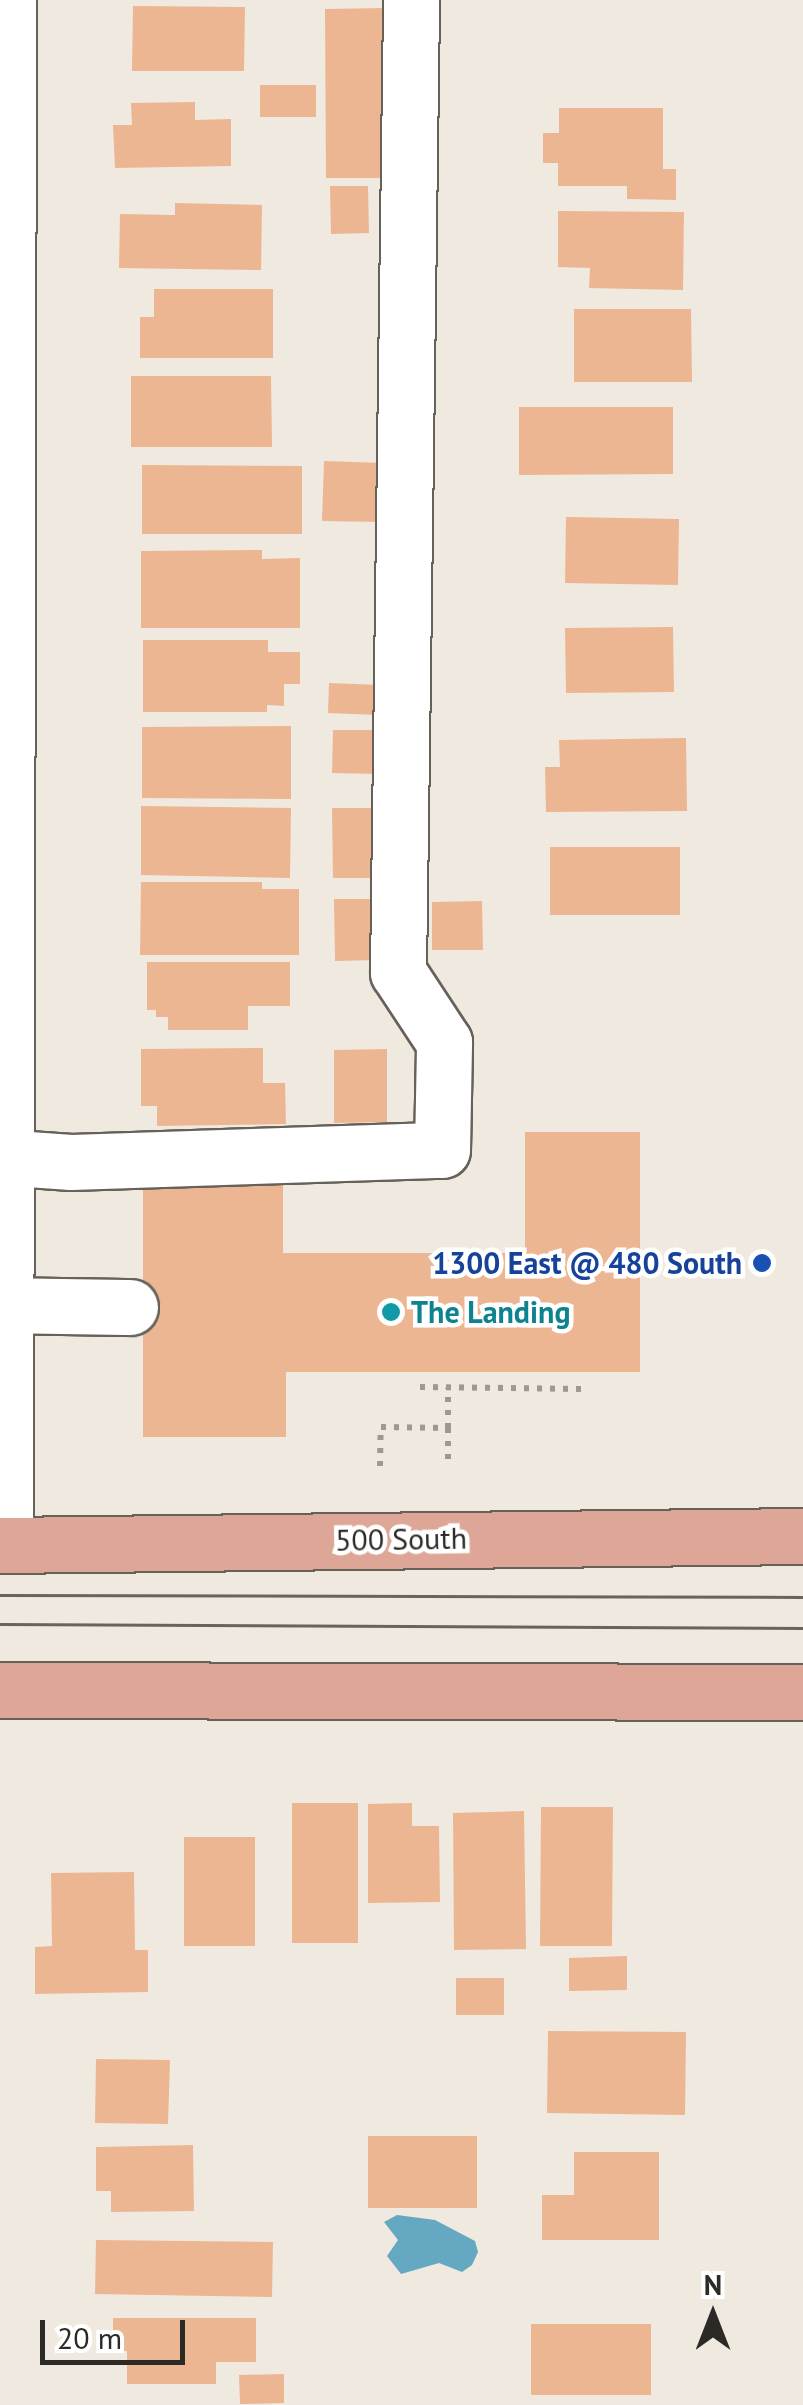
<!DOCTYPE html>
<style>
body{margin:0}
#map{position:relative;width:803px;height:2405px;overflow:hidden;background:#f0e9df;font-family:"PT Sans",sans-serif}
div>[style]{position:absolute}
.water>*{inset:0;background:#64a8c2}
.building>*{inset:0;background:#ecb693}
.path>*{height:6px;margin-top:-3px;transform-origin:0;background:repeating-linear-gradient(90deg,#9d9891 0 5px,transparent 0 13px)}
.roads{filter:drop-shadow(2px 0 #666159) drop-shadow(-2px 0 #666159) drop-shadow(0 2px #666159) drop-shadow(0 -2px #666159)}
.minor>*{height:55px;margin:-27.5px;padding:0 27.5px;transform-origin:27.5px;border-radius:27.5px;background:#fff}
.major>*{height:55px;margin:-27.5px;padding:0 27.5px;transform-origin:27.5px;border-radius:27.5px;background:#dea697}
.tram>*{height:2.5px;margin:-1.25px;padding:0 1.25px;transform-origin:1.25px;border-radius:1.25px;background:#67645e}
.dots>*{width:28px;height:28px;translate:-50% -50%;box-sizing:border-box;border:5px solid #fff;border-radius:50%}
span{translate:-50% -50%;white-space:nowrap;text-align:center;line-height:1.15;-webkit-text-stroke:9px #fff;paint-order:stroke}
.transit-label{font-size:30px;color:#164399;font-weight:700}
.right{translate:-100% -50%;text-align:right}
.culture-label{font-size:30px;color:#0d838f;font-weight:700}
.left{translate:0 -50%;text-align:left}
.street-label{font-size:30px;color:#2c2a26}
.north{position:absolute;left:663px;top:2265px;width:100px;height:100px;-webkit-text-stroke:8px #fff;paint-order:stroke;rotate:0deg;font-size:28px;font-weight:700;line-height:40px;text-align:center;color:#2c2a26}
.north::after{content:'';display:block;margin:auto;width:35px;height:45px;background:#2c2a26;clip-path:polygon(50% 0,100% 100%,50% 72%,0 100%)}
.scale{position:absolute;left:40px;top:2320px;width:145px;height:45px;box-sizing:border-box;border:5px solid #2c2a26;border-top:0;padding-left:12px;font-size:30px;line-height:35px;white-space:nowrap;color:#2c2a26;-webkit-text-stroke:8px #fff;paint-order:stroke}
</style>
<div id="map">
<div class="water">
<div style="clip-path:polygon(397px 2215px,435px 2220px,475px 2241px,478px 2252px,472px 2265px,462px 2272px,439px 2263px,401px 2274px,387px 2256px,398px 2240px,384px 2222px)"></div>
</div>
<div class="building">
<div style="clip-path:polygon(133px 6px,245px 7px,244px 71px,132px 71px)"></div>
<div style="clip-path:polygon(386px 8px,388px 178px,326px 178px,325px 9px)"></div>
<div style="clip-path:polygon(260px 85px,316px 85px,316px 117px,260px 117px)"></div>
<div style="clip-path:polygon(195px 102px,195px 120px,231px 119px,231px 166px,115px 168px,113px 125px,132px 125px,131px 103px)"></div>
<div style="clip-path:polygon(559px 108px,663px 108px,663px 169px,676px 169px,676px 200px,627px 199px,627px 186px,558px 186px,558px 163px,543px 163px,543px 133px,559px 133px)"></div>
<div style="clip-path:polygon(330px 186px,368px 186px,369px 233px,331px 234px)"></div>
<div style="clip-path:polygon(175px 203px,262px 205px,261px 270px,119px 268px,120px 214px,175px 215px)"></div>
<div style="clip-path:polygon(558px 211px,684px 212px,683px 290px,589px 288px,590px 268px,558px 267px)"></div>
<div style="clip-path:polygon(154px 289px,273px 289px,273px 358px,140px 358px,140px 317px,154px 317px)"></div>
<div style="clip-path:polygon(574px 309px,691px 309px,692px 382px,574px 382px)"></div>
<div style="clip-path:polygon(131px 376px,271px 376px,272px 447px,131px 447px)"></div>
<div style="clip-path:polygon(519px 407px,673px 407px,673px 474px,519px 475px)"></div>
<div style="clip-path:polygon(324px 461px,383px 463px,382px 522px,322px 521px)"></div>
<div style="clip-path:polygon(142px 465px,302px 466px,302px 534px,142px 534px)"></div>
<div style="clip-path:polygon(566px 517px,679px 519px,678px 585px,565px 583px)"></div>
<div style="clip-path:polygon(262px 550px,262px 559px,300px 558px,300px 628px,141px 628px,141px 551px)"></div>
<div style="clip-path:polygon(673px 627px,674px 692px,566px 693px,565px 628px)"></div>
<div style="clip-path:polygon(143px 640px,268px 640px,268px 652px,300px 652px,300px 684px,284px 684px,284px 706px,267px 705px,267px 712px,143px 712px)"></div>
<div style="clip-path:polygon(329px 683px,380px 685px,379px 715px,328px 713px)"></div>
<div style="clip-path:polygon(291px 726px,291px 799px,142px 798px,142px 727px)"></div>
<div style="clip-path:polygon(333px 730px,380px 730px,379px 774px,332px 773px)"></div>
<div style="clip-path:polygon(686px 738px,687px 811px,546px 812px,545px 767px,560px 767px,559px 740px)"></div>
<div style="clip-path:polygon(141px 806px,291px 808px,290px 878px,141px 875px)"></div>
<div style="clip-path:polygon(332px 808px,376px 808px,377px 878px,333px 878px)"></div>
<div style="clip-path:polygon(550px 847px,680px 847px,680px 915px,550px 915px)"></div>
<div style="clip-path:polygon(141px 882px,262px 882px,262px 889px,299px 889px,299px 955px,140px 955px)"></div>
<div style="clip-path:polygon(334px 899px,376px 899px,377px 960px,335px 961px)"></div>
<div style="clip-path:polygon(482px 901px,483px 950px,432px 950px,432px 902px)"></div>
<div style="clip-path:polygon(147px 962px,290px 962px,290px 1006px,248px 1006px,248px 1030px,168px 1030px,168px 1017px,156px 1017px,156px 1010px,147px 1010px)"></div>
<div style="clip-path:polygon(263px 1048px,263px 1083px,285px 1083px,286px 1124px,157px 1126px,157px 1106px,141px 1106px,141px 1049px)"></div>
<div style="clip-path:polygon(387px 1049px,387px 1122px,334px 1123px,334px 1050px)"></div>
<div style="clip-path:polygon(525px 1132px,640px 1132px,640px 1372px,286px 1372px,286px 1437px,143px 1437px,143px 1181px,283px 1182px,283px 1253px,525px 1253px)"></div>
<div style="clip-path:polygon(292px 1803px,358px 1803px,358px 1943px,292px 1943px)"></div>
<div style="clip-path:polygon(412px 1803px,412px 1826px,439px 1826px,440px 1902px,368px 1903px,368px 1804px)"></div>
<div style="clip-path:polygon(541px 1807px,613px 1807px,612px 1946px,540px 1946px)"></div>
<div style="clip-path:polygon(524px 1811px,526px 1949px,454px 1950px,453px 1813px)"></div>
<div style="clip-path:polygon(184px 1837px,255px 1837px,255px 1946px,184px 1946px)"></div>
<div style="clip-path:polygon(134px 1872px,135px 1950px,148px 1950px,148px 1992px,35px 1994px,35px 1947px,52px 1946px,51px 1873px)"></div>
<div style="clip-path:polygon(627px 1956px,627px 1990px,569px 1991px,569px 1958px)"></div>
<div style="clip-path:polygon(456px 1978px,504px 1978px,504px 2015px,456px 2015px)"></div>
<div style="clip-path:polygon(548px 2031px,686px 2032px,685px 2115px,547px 2113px)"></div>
<div style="clip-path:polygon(96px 2059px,170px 2060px,168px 2124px,95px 2123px)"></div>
<div style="clip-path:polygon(368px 2136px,477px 2136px,477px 2208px,368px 2208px)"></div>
<div style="clip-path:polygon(193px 2145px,194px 2211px,111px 2212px,111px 2191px,96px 2191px,96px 2147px)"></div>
<div style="clip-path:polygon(574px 2152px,659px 2152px,659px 2240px,542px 2240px,542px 2195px,574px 2195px)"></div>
<div style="clip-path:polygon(96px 2240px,273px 2242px,272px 2297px,95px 2294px)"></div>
<div style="clip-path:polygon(113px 2318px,256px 2318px,256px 2362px,216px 2362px,216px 2384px,127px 2384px,127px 2351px,113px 2351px)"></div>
<div style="clip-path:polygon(531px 2324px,651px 2324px,651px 2395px,531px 2395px)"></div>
<div style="clip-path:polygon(284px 2374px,284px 2403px,240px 2404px,239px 2375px)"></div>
</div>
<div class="path">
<div style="left:699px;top:1262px;width:47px"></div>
<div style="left:420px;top:1387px;width:161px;rotate:0.7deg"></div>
<div style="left:448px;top:1428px;width:38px;rotate:90deg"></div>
<div style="left:380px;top:1466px;width:39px;rotate:-89deg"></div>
<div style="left:381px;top:1427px;width:67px;rotate:0.9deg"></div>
<div style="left:448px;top:1428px;width:40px;rotate:-90deg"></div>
</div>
<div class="roads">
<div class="minor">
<div style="left:0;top:1157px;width:71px;rotate:4deg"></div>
<div style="left:71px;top:1162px;width:371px;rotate:-1.9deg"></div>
<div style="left:442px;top:1150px;width:108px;rotate:-88.9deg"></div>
<div style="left:444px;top:1042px;width:84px;rotate:-123.3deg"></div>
<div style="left:398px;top:972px;width:972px;rotate:-89.23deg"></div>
<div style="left:5px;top:1305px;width:125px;rotate:0.9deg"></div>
<div style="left:5px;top:1545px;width:1545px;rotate:-89.89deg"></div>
</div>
<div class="major">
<div style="left:0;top:1545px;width:803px;rotate:-0.64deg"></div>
<div style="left:0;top:1690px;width:803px;rotate:0.14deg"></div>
</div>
</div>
<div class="tram">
<div style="left:0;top:1595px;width:803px;rotate:0.14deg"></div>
<div style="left:0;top:1624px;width:803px;rotate:0.29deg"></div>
</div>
<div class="dots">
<div style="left:762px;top:1263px;background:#1a4fb4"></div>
<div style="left:391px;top:1312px;background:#0f9aa8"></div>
</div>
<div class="transit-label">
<span class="right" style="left:742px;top:1263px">1300 East @ 480 South</span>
</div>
<div class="culture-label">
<span class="left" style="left:411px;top:1312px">The Landing</span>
</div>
<div class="street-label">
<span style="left:401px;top:1539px;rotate:-1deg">500 South</span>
</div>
<div class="north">N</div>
<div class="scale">20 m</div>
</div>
